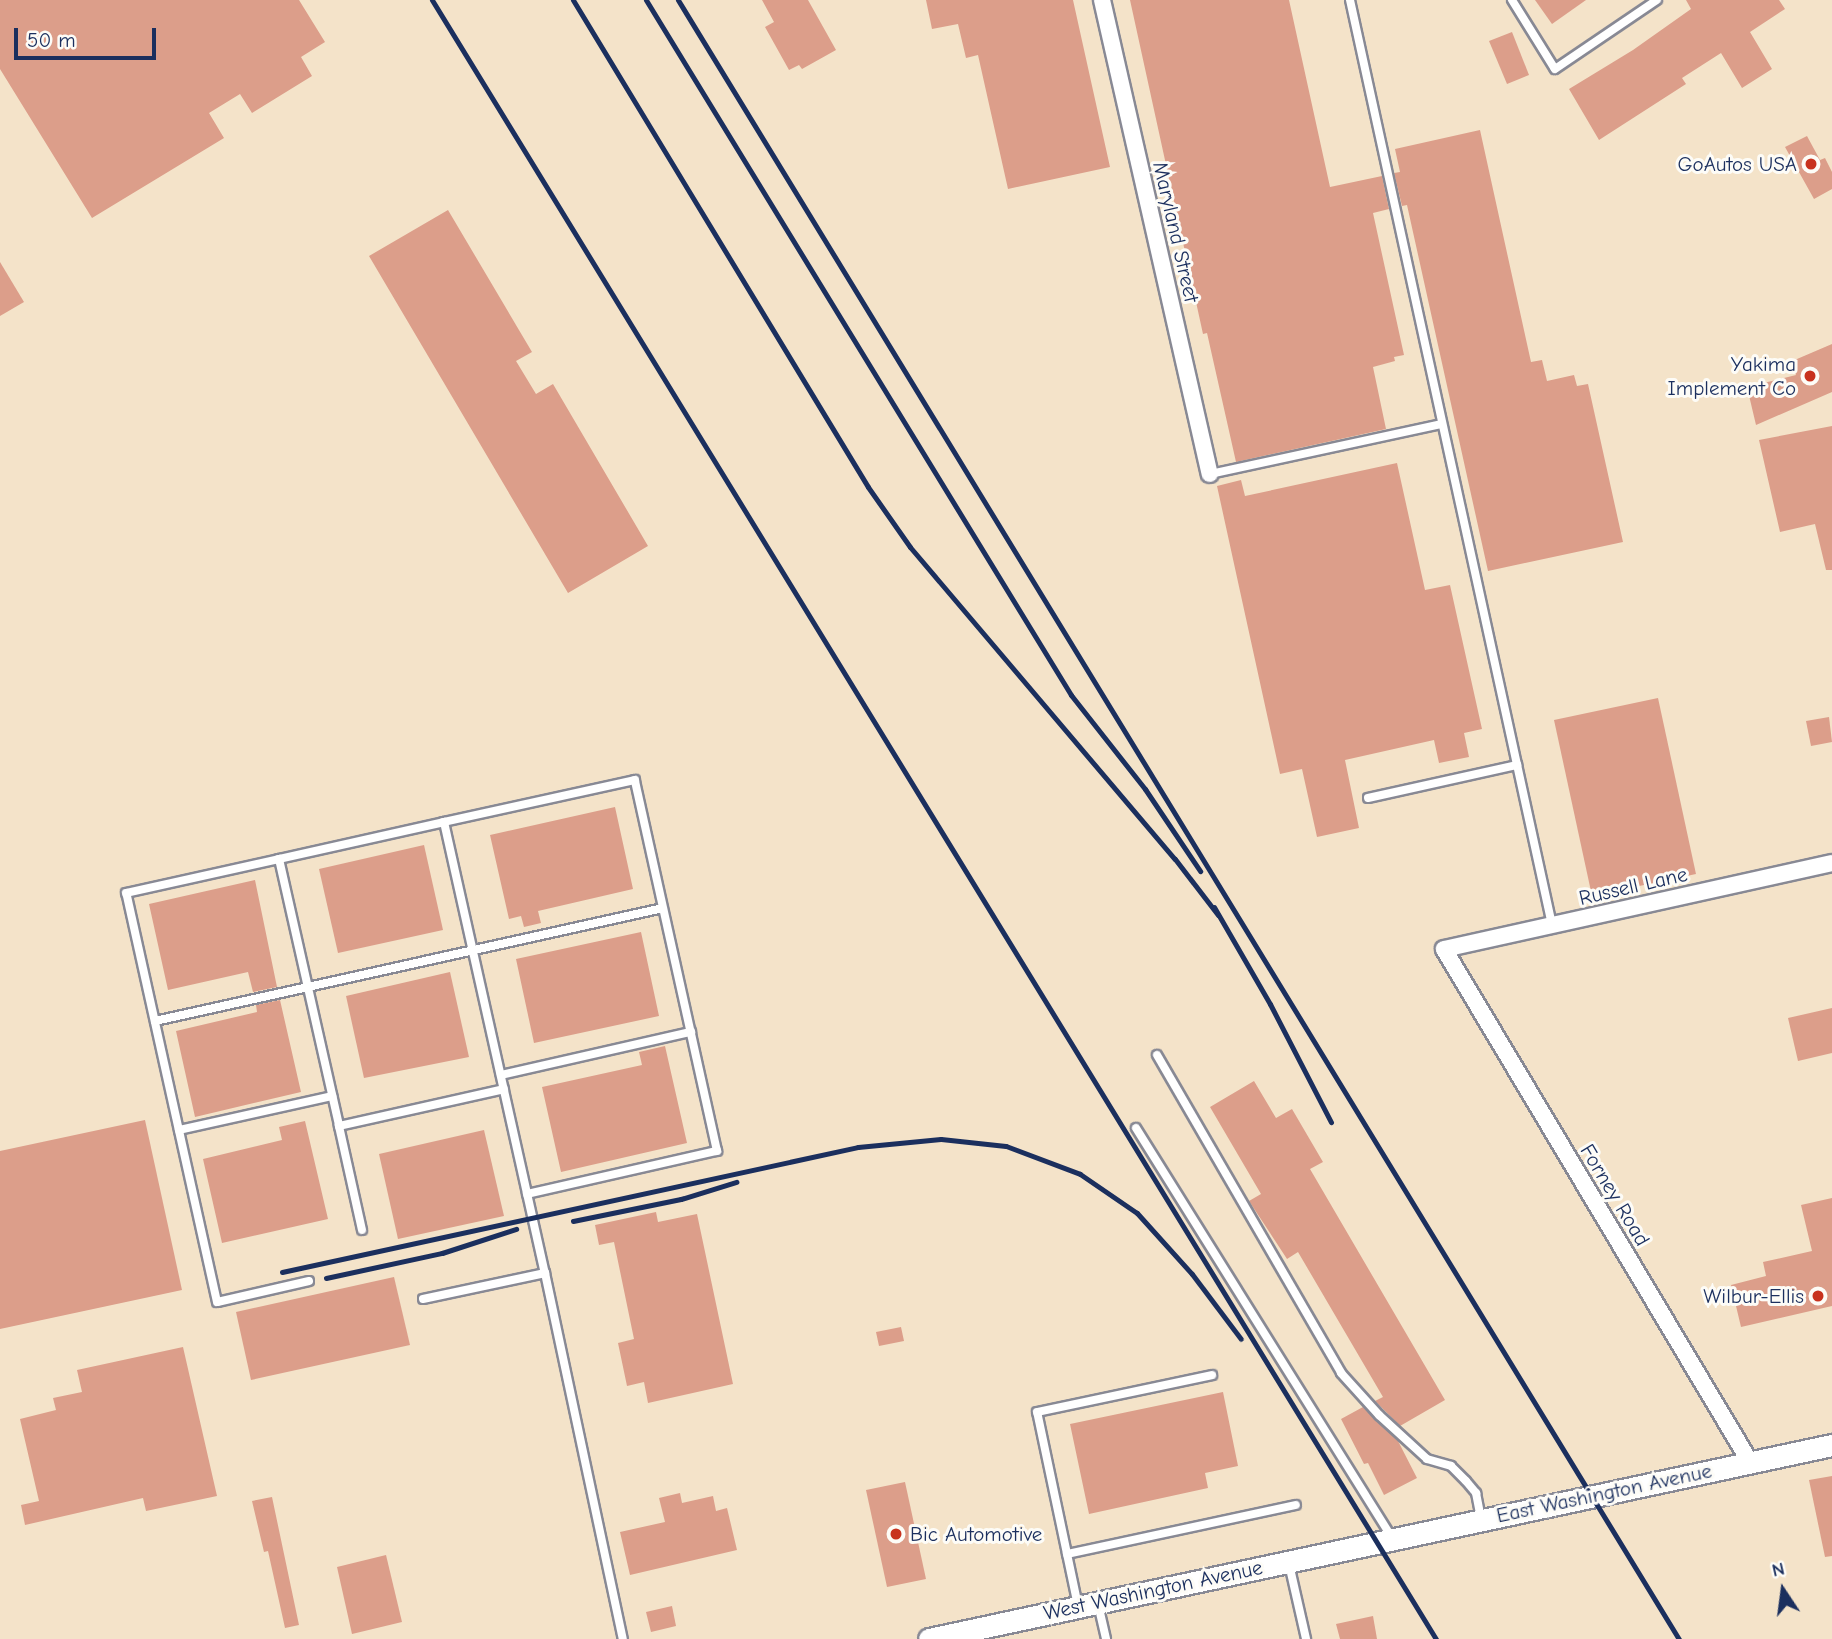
<!DOCTYPE html>
<style>
body{margin:0}
#map{position:relative;width:1832px;height:1639px;overflow:hidden;background:#f4e3c9;font-family:"Comic Neue",sans-serif}
div>[style]{position:absolute}
.building>*{inset:0;background:#dc9e8a}
.roads{filter:drop-shadow(2px 0 #888994) drop-shadow(-2px 0 #888994) drop-shadow(0 2px #888994) drop-shadow(0 -2px #888994)}
.service>*{height:8px;margin:-4px;padding:0 4px;transform-origin:4px;border-radius:4px;background:#fff}
.minor>*{height:16px;margin:-8px;padding:0 8px;transform-origin:8px;border-radius:8px;background:#fff}
.secondary>*{height:21px;margin:-10.5px;padding:0 10.5px;transform-origin:10.5px;border-radius:10.5px;background:#fff}
.rail>*{height:5px;margin:-2.5px;padding:0 2.5px;transform-origin:2.5px;border-radius:2.5px;background:#1b2f5e}
.dots>*{width:19px;height:19px;translate:-50% -50%;box-sizing:border-box;border:4px solid #fdfcf7;border-radius:50%}
span{translate:-50% -50%;white-space:nowrap;text-align:center;line-height:1.15;-webkit-text-stroke:6px #fdfcf7;paint-order:stroke}
.poi-label{font-size:21px;color:#1b2f5e}
.right{translate:-100% -50%;text-align:right}
.left{translate:0 -50%;text-align:left}
.street-label{font-size:21px;color:#1b2f5e}
.north{position:absolute;left:1748px;top:1555px;width:70px;height:70px;-webkit-text-stroke:5px #fdfcf7;paint-order:stroke;rotate:347deg;font-size:19px;font-weight:700;line-height:28px;text-align:center;color:#1b2f5e}
.north::after{content:'';display:block;margin:auto;width:24px;height:32px;background:#1b2f5e;clip-path:polygon(50% 0,100% 100%,50% 72%,0 100%)}
.scale{position:absolute;left:14px;top:28px;width:142px;height:32px;box-sizing:border-box;border:4px solid #1b2f5e;border-top:0;padding-left:9px;font-size:21px;line-height:24px;white-space:nowrap;color:#1b2f5e;-webkit-text-stroke:5px #fdfcf7;paint-order:stroke}
</style>
<div id="map">
<div class="building">
<div style="clip-path:polygon(0 0,299px 0,325px 42px,301px 57px,312px 76px,252px 113px,240px 94px,209px 113px,224px 138px,92px 218px,0 69px)"></div>
<div style="clip-path:polygon(762px 0,808px 0,836px 50px,802px 69px,799px 65px,789px 70px,765px 27px,774px 22px)"></div>
<div style="clip-path:polygon(926px 0,1073px 0,1110px 167px,1008px 189px,978px 55px,966px 58px,958px 24px,932px 29px)"></div>
<div style="clip-path:polygon(1130px 0,1289px 0,1330px 187px,1382px 176px,1389px 209px,1373px 213px,1404px 355px,1394px 357px,1395px 361px,1373px 367px,1386px 429px,1236px 462px,1207px 333px,1203px 334px)"></div>
<div style="clip-path:polygon(1535px 0,1586px 0,1552px 24px)"></div>
<div style="clip-path:polygon(1686px 0,1779px 0,1785px 9px,1750px 32px,1772px 69px,1742px 88px,1721px 53px,1682px 78px,1686px 84px,1599px 140px,1569px 89px,1633px 50px,1691px 9px)"></div>
<div style="clip-path:polygon(1512px 32px,1529px 75px,1507px 84px,1489px 41px)"></div>
<div style="clip-path:polygon(1480px 130px,1531px 362px,1542px 360px,1547px 381px,1574px 375px,1577px 386px,1588px 384px,1623px 542px,1488px 571px,1407px 205px,1402px 206px,1394px 173px,1400px 172px,1395px 149px)"></div>
<div style="clip-path:polygon(1807px 136px,1820px 160px,1825px 158px,1832px 172px,1832px 189px,1814px 199px,1785px 147px)"></div>
<div style="clip-path:polygon(448px 210px,532px 352px,516px 361px,536px 394px,553px 384px,648px 546px,568px 593px,369px 256px)"></div>
<div style="clip-path:polygon(0 262px,24px 302px,0 316px)"></div>
<div style="clip-path:polygon(1832px 344px,1832px 392px,1756px 425px,1747px 387px,1796px 375px,1790px 362px)"></div>
<div style="clip-path:polygon(1832px 426px,1832px 570px,1826px 570px,1815px 524px,1780px 532px,1759px 440px)"></div>
<div style="clip-path:polygon(1397px 463px,1425px 590px,1450px 585px,1482px 729px,1464px 733px,1469px 757px,1439px 763px,1434px 740px,1345px 760px,1359px 828px,1317px 837px,1302px 769px,1280px 774px,1217px 486px,1241px 480px,1245px 496px)"></div>
<div style="clip-path:polygon(1658px 698px,1696px 874px,1592px 896px,1554px 720px)"></div>
<div style="clip-path:polygon(1829px 717px,1832px 742px,1811px 746px,1806px 721px)"></div>
<div style="clip-path:polygon(615px 807px,633px 889px,538px 911px,541px 923px,524px 927px,521px 916px,509px 919px,490px 835px)"></div>
<div style="clip-path:polygon(424px 845px,443px 930px,338px 953px,319px 869px)"></div>
<div style="clip-path:polygon(255px 880px,277px 987px,253px 992px,248px 972px,168px 990px,149px 904px)"></div>
<div style="clip-path:polygon(641px 932px,659px 1016px,534px 1043px,516px 959px)"></div>
<div style="clip-path:polygon(450px 972px,469px 1057px,364px 1078px,346px 996px)"></div>
<div style="clip-path:polygon(280px 1000px,301px 1092px,195px 1117px,176px 1031px,257px 1012px,256px 1005px)"></div>
<div style="clip-path:polygon(1832px 1008px,1832px 1053px,1798px 1061px,1788px 1018px)"></div>
<div style="clip-path:polygon(665px 1046px,687px 1143px,561px 1172px,542px 1087px,642px 1065px,639px 1052px)"></div>
<div style="clip-path:polygon(1254px 1081px,1276px 1118px,1292px 1109px,1323px 1162px,1310px 1169px,1445px 1400px,1400px 1426px,1375px 1401px,1383px 1397px,1298px 1252px,1287px 1259px,1249px 1201px,1261px 1194px,1210px 1107px)"></div>
<div style="clip-path:polygon(145px 1120px,182px 1290px,0 1329px,0 1151px)"></div>
<div style="clip-path:polygon(305px 1121px,328px 1219px,222px 1243px,203px 1159px,282px 1140px,279px 1127px)"></div>
<div style="clip-path:polygon(484px 1130px,504px 1216px,398px 1239px,379px 1154px)"></div>
<div style="clip-path:polygon(1832px 1198px,1832px 1306px,1741px 1327px,1731px 1285px,1766px 1276px,1763px 1262px,1812px 1251px,1801px 1205px)"></div>
<div style="clip-path:polygon(656px 1212px,658px 1222px,697px 1214px,733px 1384px,648px 1403px,644px 1382px,627px 1386px,618px 1343px,634px 1339px,614px 1242px,599px 1245px,595px 1225px)"></div>
<div style="clip-path:polygon(394px 1277px,410px 1345px,251px 1380px,236px 1312px)"></div>
<div style="clip-path:polygon(901px 1327px,904px 1341px,879px 1346px,876px 1332px)"></div>
<div style="clip-path:polygon(183px 1347px,217px 1496px,146px 1511px,143px 1498px,25px 1525px,21px 1505px,39px 1501px,20px 1419px,56px 1410px,53px 1398px,82px 1392px,77px 1370px)"></div>
<div style="clip-path:polygon(1223px 1392px,1238px 1466px,1205px 1473px,1208px 1488px,1089px 1514px,1070px 1424px)"></div>
<div style="clip-path:polygon(1363px 1407px,1398px 1441px,1417px 1478px,1384px 1495px,1368px 1463px,1364px 1464px,1341px 1419px)"></div>
<div style="clip-path:polygon(1832px 1476px,1832px 1556px,1825px 1557px,1809px 1480px)"></div>
<div style="clip-path:polygon(905px 1482px,926px 1579px,887px 1587px,866px 1490px)"></div>
<div style="clip-path:polygon(680px 1493px,682px 1503px,713px 1496px,716px 1511px,727px 1508px,737px 1550px,630px 1575px,620px 1532px,665px 1522px,659px 1498px)"></div>
<div style="clip-path:polygon(272px 1497px,299px 1625px,285px 1628px,268px 1551px,264px 1552px,252px 1501px)"></div>
<div style="clip-path:polygon(386px 1555px,402px 1622px,352px 1634px,337px 1567px)"></div>
<div style="clip-path:polygon(672px 1606px,676px 1626px,651px 1632px,646px 1612px)"></div>
<div style="clip-path:polygon(1373px 1616px,1377px 1639px,1340px 1639px,1336px 1624px)"></div>
</div>
<div class="roads">
<div class="service">
<div style="left:1350px;top:0;width:947px;rotate:77.68deg"></div>
<div style="left:1512px;top:0;width:81px;rotate:58.1deg"></div>
<div style="left:1555px;top:69px;width:123px;rotate:-34.1deg"></div>
<div style="left:1210px;top:474px;width:237px;rotate:-12.2deg"></div>
<div style="left:1368px;top:798px;width:153px;rotate:-12.5deg"></div>
<div style="left:279px;top:859px;width:169px;rotate:-12.6deg"></div>
<div style="left:155px;top:1021px;width:520px;rotate:-12.54deg"></div>
<div style="left:1157px;top:1055px;width:367px;rotate:59.9deg"></div>
<div style="left:1341px;top:1373px;width:57px;rotate:47.9deg"></div>
<div style="left:1379px;top:1415px;width:65px;rotate:42.5deg"></div>
<div style="left:1427px;top:1459px;width:25px;rotate:16deg"></div>
<div style="left:1451px;top:1466px;width:21px;rotate:45deg"></div>
<div style="left:1466px;top:1481px;width:16px;rotate:50deg"></div>
<div style="left:1476px;top:1493px;width:26px;rotate:79deg"></div>
<div style="left:501px;top:1075px;width:195px;rotate:-12.8deg"></div>
<div style="left:1136px;top:1128px;width:483px;rotate:58deg"></div>
<div style="left:179px;top:1130px;width:157px;rotate:-12.5deg"></div>
<div style="left:527px;top:1194px;width:195px;rotate:-12.8deg"></div>
<div style="left:717px;top:1151px;width:380px;rotate:-102.5deg"></div>
<div style="left:635px;top:780px;width:196px;rotate:167.6deg"></div>
<div style="left:444px;top:822px;width:462px;rotate:77.4deg"></div>
<div style="left:362px;top:1230px;width:107px;rotate:-102.5deg"></div>
<div style="left:339px;top:1126px;width:169px;rotate:-12.6deg"></div>
<div style="left:309px;top:1281px;width:94px;rotate:167.1deg"></div>
<div style="left:217px;top:1302px;width:419px;rotate:-102.5deg"></div>
<div style="left:126px;top:893px;width:157px;rotate:-12.5deg"></div>
<div style="left:279px;top:859px;width:274px;rotate:77.3deg"></div>
<div style="left:423px;top:1299px;width:125px;rotate:-12deg"></div>
<div style="left:545px;top:1273px;width:374px;rotate:78deg"></div>
<div style="left:1067px;top:1554px;width:234px;rotate:-12.1deg"></div>
<div style="left:1289px;top:1564px;width:77px;rotate:77.2deg"></div>
<div style="left:1098px;top:1604px;width:36px;rotate:77deg"></div>
<div style="left:1078px;top:1606px;width:198px;rotate:-101.9deg"></div>
<div style="left:1037px;top:1412px;width:179px;rotate:-11.9deg"></div>
</div>
<div class="minor">
<div style="left:1102px;top:0;width:486px;rotate:77.2deg"></div>
<div style="left:1750px;top:1462px;width:597px;rotate:-120.82deg"></div>
<div style="left:1444px;top:949px;width:397px;rotate:-12.5deg"></div>
</div>
<div class="secondary">
<div style="left:929px;top:1639px;width:924px;rotate:-12.13deg"></div>
</div>
</div>
<div class="rail">
<div style="left:432px;top:0;width:1922px;rotate:58.51deg"></div>
<div style="left:573px;top:0;width:569px;rotate:58.79deg"></div>
<div style="left:868px;top:487px;width:73px;rotate:55deg"></div>
<div style="left:910px;top:547px;width:409px;rotate:49.7deg"></div>
<div style="left:1175px;top:859px;width:71px;rotate:52.5deg"></div>
<div style="left:646px;top:0;width:815px;rotate:58.55deg"></div>
<div style="left:1071px;top:695px;width:120px;rotate:51.8deg"></div>
<div style="left:1145px;top:789px;width:99px;rotate:56.1deg"></div>
<div style="left:678px;top:0;width:1921px;rotate:58.59deg"></div>
<div style="left:1214px;top:907px;width:112px;rotate:60deg"></div>
<div style="left:1270px;top:1004px;width:133px;rotate:62.7deg"></div>
<div style="left:573px;top:1221px;width:110px;rotate:-11.5deg"></div>
<div style="left:681px;top:1199px;width:58px;rotate:-17.2deg"></div>
<div style="left:282px;top:1272px;width:589px;rotate:-12.24deg"></div>
<div style="left:858px;top:1147px;width:83px;rotate:-5.5deg"></div>
<div style="left:941px;top:1139px;width:65px;rotate:6.1deg"></div>
<div style="left:1006px;top:1146px;width:79px;rotate:20.7deg"></div>
<div style="left:1080px;top:1174px;width:69px;rotate:34.4deg"></div>
<div style="left:1137px;top:1213px;width:82px;rotate:48deg"></div>
<div style="left:1192px;top:1274px;width:81px;rotate:53deg"></div>
<div style="left:326px;top:1278px;width:119px;rotate:-12.2deg"></div>
<div style="left:442px;top:1253px;width:78px;rotate:-18deg"></div>
</div>
<div class="dots">
<div style="left:1811px;top:164px;background:#c8321e"></div>
<div style="left:1810px;top:376px;background:#c8321e"></div>
<div style="left:1818px;top:1296px;background:#c8321e"></div>
<div style="left:896px;top:1534px;background:#c8321e"></div>
</div>
<div class="poi-label">
<span class="right" style="left:1797px;top:164px">GoAutos USA</span>
<span class="right" style="left:1796px;top:376px">Yakima<br>Implement Co</span>
<span class="right" style="left:1804px;top:1296px">Wilbur-Ellis</span>
<span class="left" style="left:910px;top:1534px">Bic Automotive</span>
</div>
<div class="street-label">
<span style="left:1176px;top:232px;rotate:77deg">Maryland Street</span>
<span style="left:1633px;top:886px;rotate:-13deg">Russell Lane</span>
<span style="left:1615px;top:1195px;rotate:59deg">Forney Road</span>
<span style="left:1604px;top:1493px;rotate:-12deg">East Washington Avenue</span>
<span style="left:1153px;top:1590px;rotate:-12deg">West Washington Avenue</span>
</div>
<div class="north">N</div>
<div class="scale">50 m</div>
</div>
